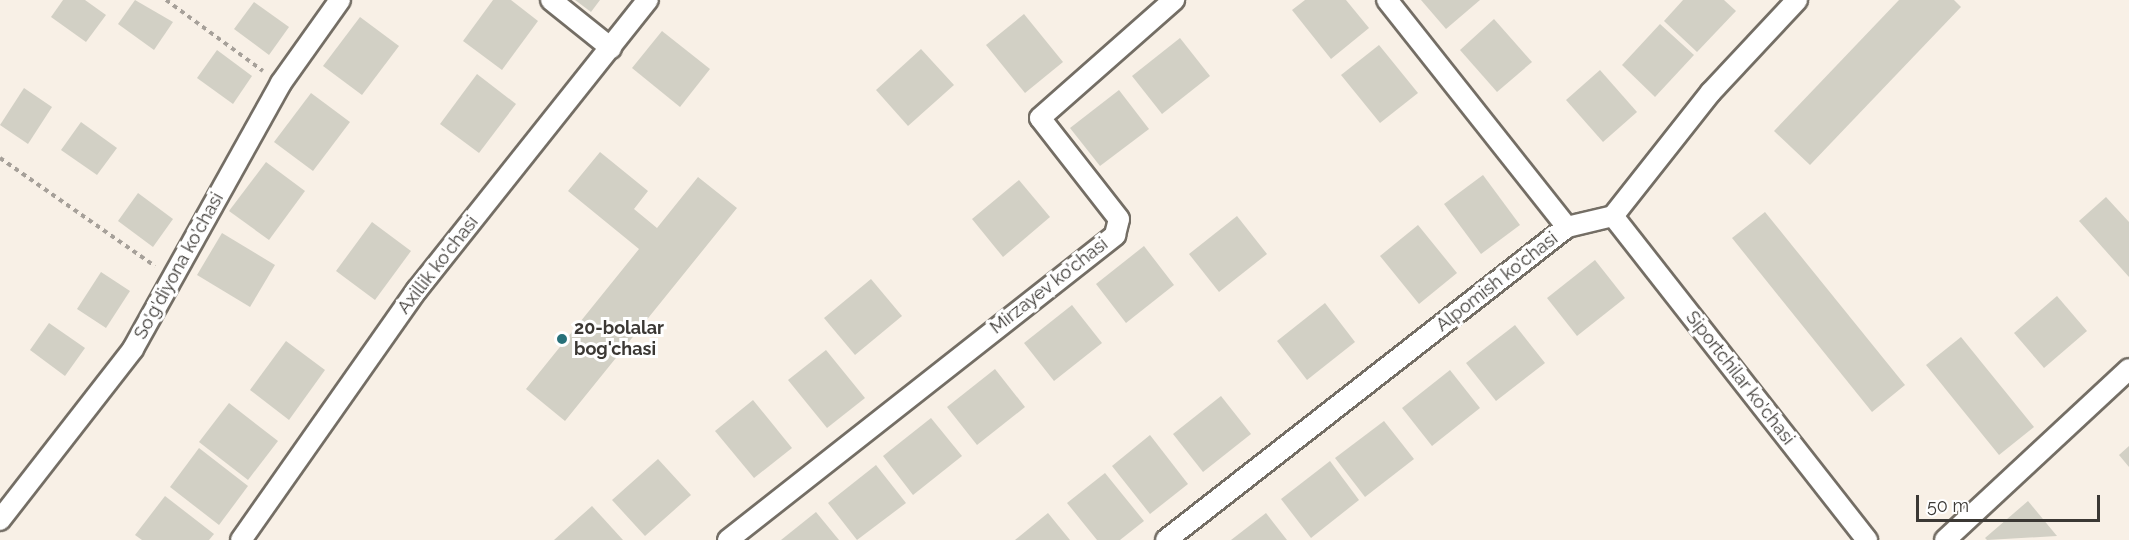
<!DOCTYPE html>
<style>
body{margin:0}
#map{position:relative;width:2129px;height:540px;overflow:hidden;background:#f8f0e6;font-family:Raleway,sans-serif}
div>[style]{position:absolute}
.building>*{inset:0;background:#d2d0c5}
.path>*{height:4px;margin-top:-2px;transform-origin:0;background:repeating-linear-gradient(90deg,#a6a099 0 4.5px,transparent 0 9px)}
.roads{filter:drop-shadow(2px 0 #746e65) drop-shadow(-2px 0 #746e65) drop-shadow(0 2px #746e65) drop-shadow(0 -2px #746e65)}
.street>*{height:20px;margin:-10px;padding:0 10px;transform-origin:10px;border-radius:10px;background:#fff}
.dots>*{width:16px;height:16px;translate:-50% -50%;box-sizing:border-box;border:3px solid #fff;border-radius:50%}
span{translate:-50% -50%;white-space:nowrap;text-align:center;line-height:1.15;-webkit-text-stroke:6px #fff;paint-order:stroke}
.street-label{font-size:18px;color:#3b3834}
.poi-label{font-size:18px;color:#3b3834;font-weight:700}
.left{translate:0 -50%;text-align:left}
.scale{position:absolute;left:1916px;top:495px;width:184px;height:27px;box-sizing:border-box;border:3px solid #3b3834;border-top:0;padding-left:8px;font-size:18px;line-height:21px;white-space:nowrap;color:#3b3834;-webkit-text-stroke:4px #fff;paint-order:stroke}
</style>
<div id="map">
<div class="building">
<div style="clip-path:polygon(63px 0,85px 0,106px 15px,86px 42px,51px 17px)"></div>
<div style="clip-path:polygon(135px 0,173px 22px,154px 50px,118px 24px)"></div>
<div style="clip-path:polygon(493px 0,511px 0,538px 21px,502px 70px,463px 41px)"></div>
<div style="clip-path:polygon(575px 0,600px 0,591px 12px)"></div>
<div style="clip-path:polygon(1305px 0,1346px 0,1369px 28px,1331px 59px,1292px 10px)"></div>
<div style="clip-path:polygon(1421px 0,1480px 0,1446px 29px)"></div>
<div style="clip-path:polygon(1683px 0,1724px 0,1736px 11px,1697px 52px,1664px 21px)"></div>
<div style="clip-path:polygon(1899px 0,1954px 0,1961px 7px,1810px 165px,1774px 131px)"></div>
<div style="clip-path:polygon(254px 2px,289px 27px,269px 55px,234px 29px)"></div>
<div style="clip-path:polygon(1024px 14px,1063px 62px,1025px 93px,986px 45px)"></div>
<div style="clip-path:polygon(360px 17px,399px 46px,362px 95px,323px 66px)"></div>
<div style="clip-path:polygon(1494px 19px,1532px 62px,1497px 92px,1460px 50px)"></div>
<div style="clip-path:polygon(1660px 24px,1694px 55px,1655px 97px,1622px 65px)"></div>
<div style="clip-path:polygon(662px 31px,710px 69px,680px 107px,632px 68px)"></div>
<div style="clip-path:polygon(1180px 38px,1210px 76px,1162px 114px,1132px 76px)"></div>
<div style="clip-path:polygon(1379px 45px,1418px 93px,1380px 123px,1341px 75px)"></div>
<div style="clip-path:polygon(921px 49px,954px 85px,908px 126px,876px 90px)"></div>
<div style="clip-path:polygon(217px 50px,252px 76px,233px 104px,197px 78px)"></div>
<div style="clip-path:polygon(1600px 70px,1637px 112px,1603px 142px,1566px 100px)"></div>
<div style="clip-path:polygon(477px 74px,516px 104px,479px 153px,440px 124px)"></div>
<div style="clip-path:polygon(24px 88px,52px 107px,28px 144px,0 125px)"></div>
<div style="clip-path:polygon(1119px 90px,1149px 129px,1100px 166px,1070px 128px)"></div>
<div style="clip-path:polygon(311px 93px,350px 122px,313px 171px,274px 142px)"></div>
<div style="clip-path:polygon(81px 122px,117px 148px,97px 175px,61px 150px)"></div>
<div style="clip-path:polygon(600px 152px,648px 191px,634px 209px,657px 228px,698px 177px,737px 208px,565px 421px,526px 389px,639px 249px,568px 191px)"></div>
<div style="clip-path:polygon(266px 162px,305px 191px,269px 240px,229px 211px)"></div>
<div style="clip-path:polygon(1483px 175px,1520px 225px,1481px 254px,1444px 204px)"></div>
<div style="clip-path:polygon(1019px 180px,1050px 217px,1003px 257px,972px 219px)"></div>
<div style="clip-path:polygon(138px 193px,173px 219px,153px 247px,118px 221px)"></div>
<div style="clip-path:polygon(2106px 197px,2129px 222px,2129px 277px,2079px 221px)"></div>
<div style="clip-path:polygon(1765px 212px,1905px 385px,1872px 412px,1732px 238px)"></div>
<div style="clip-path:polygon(1237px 216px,1267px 254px,1219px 292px,1189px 254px)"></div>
<div style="clip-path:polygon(372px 222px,411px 251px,375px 300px,336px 271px)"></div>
<div style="clip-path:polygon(1418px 225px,1457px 273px,1419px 304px,1380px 256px)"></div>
<div style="clip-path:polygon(222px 233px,275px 265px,250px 307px,197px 275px)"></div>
<div style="clip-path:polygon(1144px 246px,1174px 285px,1126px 323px,1096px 284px)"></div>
<div style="clip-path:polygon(1595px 260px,1625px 298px,1577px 336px,1547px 298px)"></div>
<div style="clip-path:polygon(101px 272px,130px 291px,106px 328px,77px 309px)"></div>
<div style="clip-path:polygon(871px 279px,902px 316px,855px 355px,824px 318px)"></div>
<div style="clip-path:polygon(2057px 296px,2087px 331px,2044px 368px,2014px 333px)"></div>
<div style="clip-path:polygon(1325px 303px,1355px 342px,1307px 380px,1277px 341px)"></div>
<div style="clip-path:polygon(1072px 305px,1102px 343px,1054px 381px,1024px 343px)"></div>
<div style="clip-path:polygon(49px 323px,85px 348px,65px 376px,30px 350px)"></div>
<div style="clip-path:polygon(1515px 325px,1545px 363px,1496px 401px,1466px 363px)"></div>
<div style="clip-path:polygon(1961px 337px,2034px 427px,1999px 455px,1926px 365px)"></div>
<div style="clip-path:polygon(286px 341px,325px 370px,289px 420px,250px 390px)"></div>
<div style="clip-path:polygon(826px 350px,865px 398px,827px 428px,788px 380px)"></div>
<div style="clip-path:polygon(995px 369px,1025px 407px,977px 445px,947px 407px)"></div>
<div style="clip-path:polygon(1450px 370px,1480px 408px,1432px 446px,1402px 408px)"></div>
<div style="clip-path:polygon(1221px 396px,1251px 434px,1203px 472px,1173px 434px)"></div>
<div style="clip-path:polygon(753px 400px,792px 448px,754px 478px,715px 431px)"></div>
<div style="clip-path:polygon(229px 403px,278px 441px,248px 480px,199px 442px)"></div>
<div style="clip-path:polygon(931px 418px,962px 456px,913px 495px,883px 456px)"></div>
<div style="clip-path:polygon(1384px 421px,1414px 459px,1365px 497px,1335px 458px)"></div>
<div style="clip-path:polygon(1150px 435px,1188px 484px,1150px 514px,1112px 466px)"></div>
<div style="clip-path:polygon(2129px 446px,2129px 467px,2119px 455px)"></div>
<div style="clip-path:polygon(199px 448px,248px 486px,219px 525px,170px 487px)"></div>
<div style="clip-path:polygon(658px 459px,691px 495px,645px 536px,612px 500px)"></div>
<div style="clip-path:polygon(1330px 461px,1359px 500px,1311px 538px,1281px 499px)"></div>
<div style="clip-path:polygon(876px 465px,906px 503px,857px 540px,828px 503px)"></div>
<div style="clip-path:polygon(1105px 473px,1144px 521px,1120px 540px,1097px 540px,1067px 503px)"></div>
<div style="clip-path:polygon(165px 496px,214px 534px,209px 540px,142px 540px,135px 535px)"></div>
<div style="clip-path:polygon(2028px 501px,2057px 536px,1987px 540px,1985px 538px)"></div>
<div style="clip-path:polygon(592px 506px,623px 540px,554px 540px)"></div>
<div style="clip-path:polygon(816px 512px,839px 540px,781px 540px)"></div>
<div style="clip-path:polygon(1048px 513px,1070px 540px,1015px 540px)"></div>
<div style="clip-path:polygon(1266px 513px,1287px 540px,1231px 540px)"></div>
</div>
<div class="path">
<div style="left:166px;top:0;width:120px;rotate:36.2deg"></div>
<div style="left:0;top:158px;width:189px;rotate:34.9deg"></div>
</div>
<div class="roads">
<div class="street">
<div style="left:551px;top:0;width:77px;rotate:38.7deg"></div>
<div style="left:1387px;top:0;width:290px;rotate:51.6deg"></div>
<div style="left:1613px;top:216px;width:412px;rotate:51.9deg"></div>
<div style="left:0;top:520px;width:217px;rotate:-52.1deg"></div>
<div style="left:133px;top:349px;width:304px;rotate:-60.9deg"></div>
<div style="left:281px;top:83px;width:102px;rotate:-54.6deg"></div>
<div style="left:241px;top:540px;width:306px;rotate:-54.9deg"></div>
<div style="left:417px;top:290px;width:371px;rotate:-51.5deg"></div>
<div style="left:728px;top:540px;width:493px;rotate:-38.2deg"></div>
<div style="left:1115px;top:235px;width:16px;rotate:-76deg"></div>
<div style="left:1119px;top:219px;width:128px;rotate:-128deg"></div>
<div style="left:1040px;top:118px;width:179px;rotate:-41.4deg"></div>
<div style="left:1166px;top:540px;width:509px;rotate:-37.97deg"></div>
<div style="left:1567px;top:227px;width:47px;rotate:-13.4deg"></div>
<div style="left:1613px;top:216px;width:158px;rotate:-51.7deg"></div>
<div style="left:1711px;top:92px;width:126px;rotate:-46.9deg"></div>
<div style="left:1945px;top:540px;width:251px;rotate:-42.9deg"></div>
</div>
</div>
<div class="dots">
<div style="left:562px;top:339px;background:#277079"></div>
</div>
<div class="street-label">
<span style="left:438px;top:265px;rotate:-52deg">Axillik ko'chasi</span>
<span style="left:179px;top:266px;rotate:-61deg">So'g'diyona ko'chasi</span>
<span style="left:1497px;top:282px;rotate:-38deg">Alpomish ko'chasi</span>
<span style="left:1049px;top:286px;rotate:-38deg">Mirzayev ko'chasi</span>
<span style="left:1740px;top:378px;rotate:52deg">Siportchilar ko'chasi</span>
</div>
<div class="poi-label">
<span class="left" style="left:574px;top:339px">20-bolalar<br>bog'chasi</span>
</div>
<div class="scale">50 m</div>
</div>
